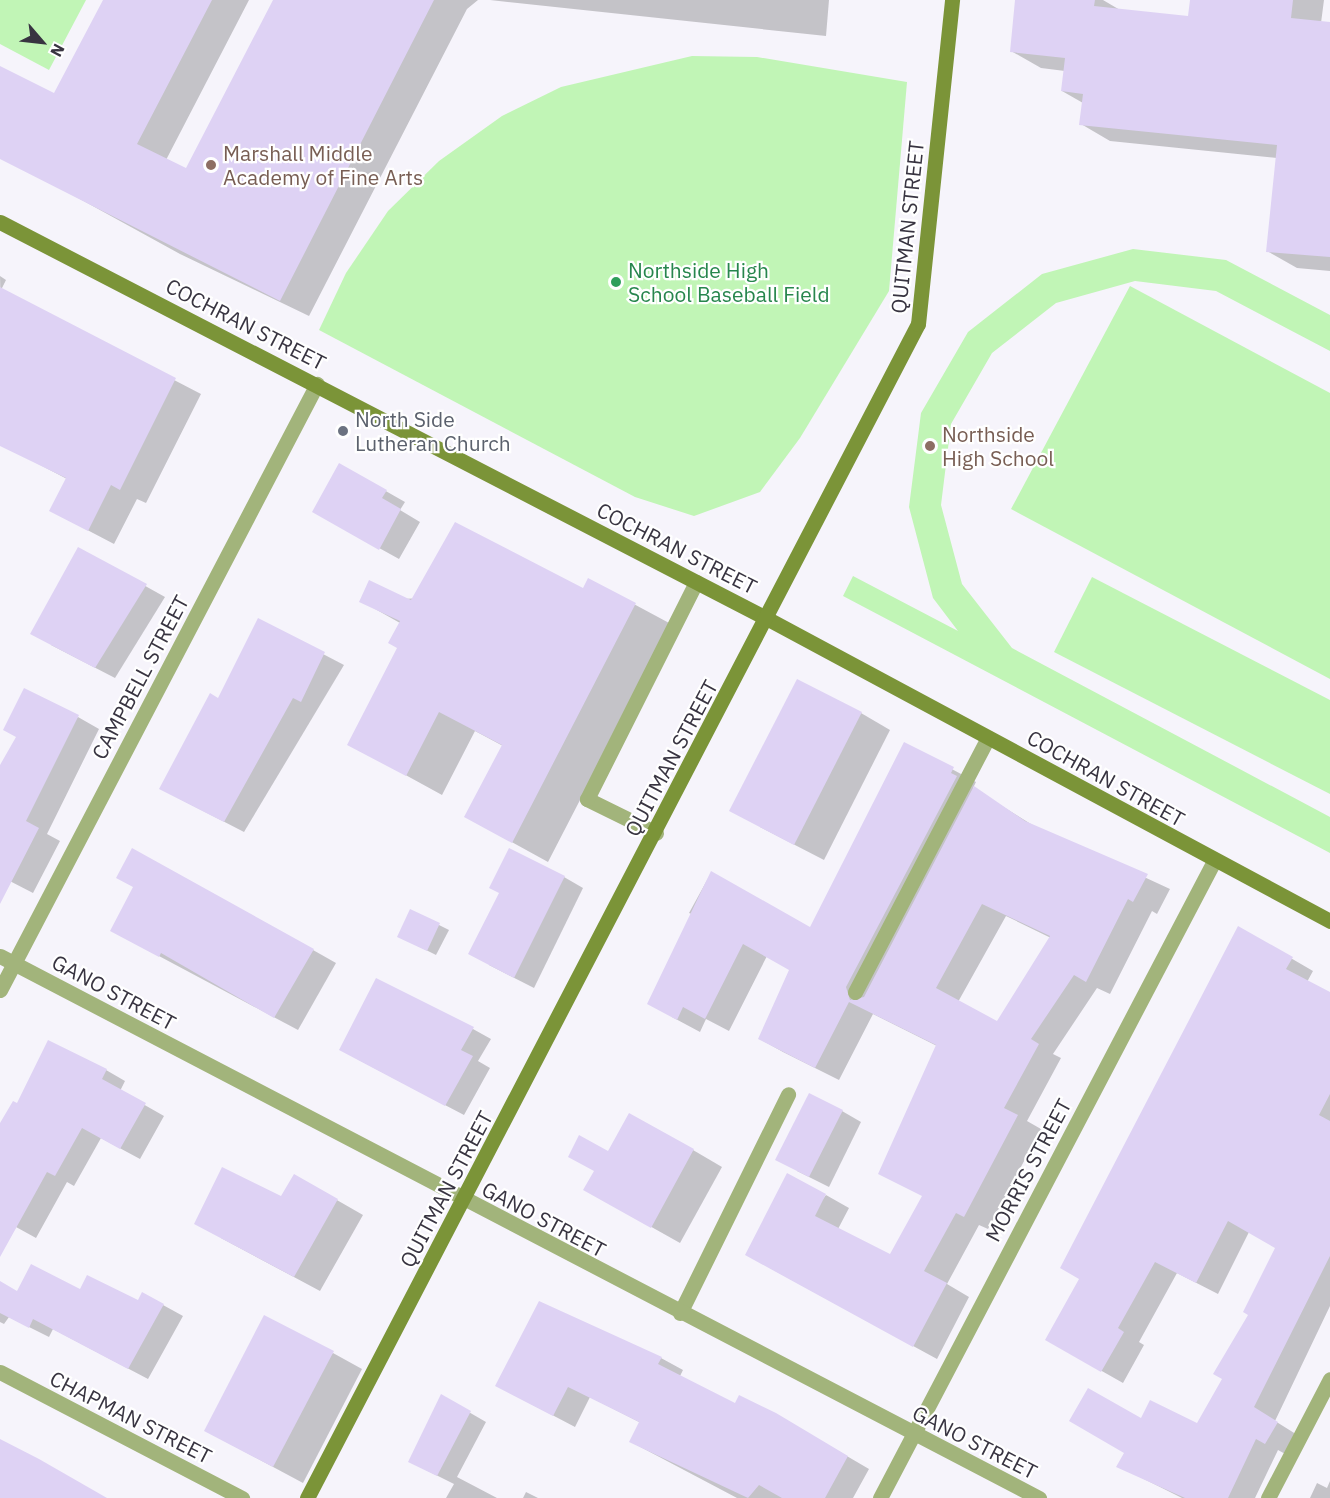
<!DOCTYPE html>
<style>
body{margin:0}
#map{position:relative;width:1330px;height:1498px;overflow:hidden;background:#f6f4fb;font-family:"IBM Plex Sans",sans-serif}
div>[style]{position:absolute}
.green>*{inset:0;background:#c1f5b6}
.shadow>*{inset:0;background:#0003}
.building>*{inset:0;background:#ded2f4}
.lane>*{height:15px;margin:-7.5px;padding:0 7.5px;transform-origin:7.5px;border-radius:7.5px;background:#a2b47b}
.street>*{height:15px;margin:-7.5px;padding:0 7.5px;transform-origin:7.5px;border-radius:7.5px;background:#a2b47b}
.secondary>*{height:15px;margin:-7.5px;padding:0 7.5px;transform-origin:7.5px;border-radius:7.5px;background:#7b9438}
.dots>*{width:16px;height:16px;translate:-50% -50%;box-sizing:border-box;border:3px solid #fff;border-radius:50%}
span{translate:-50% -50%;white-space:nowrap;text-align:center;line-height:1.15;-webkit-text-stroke:4.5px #fff;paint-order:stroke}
.education-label{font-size:21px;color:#785e54}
.left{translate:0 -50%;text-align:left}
.street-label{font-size:21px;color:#383441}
.leisure-label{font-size:21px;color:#27864d}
.worship-label{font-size:21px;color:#5b616d}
.north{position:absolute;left:12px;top:12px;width:60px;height:60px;-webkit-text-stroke:4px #fff;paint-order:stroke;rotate:118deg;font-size:16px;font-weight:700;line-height:24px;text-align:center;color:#383441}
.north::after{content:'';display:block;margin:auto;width:21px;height:27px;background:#383441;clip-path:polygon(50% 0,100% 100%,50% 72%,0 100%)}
</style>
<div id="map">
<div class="green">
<div style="clip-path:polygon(0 0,86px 0,49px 70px,0 44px)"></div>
<div style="clip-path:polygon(692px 56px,757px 57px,907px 82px,889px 291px,800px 438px,760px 492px,694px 516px,635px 497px,319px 330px,346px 273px,388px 211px,439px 161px,502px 116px,561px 87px)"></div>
<div style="clip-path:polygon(1133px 249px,1226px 260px,1330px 315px,1330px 351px,1216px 291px,1135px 281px,1056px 303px,992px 353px,951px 424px,941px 505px,962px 584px,1012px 648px,1330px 817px,1330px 853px,843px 596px,853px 576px,958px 631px,933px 598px,909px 507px,921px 413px,968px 332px,1042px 274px)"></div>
<div style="clip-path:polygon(1130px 286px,1330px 393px,1330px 679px,1011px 509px)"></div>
<div style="clip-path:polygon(1092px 577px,1330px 700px,1330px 794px,1054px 652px)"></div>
</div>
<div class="shadow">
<div style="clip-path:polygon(104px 0,249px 0,166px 160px,186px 170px,274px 0,478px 0,467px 9px,309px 316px,180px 254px,0 155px,0 68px,55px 95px)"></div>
<div style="clip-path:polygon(490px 0,829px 0,826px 36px)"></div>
<div style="clip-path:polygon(1017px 0,1103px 0,1120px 10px,1189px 17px,1191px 0,1324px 0,1321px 23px,1330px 24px,1330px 271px,1297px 268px,1267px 251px,1277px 158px,1110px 141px,1081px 124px,1083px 103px,1062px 91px,1065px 71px,1041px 68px,1011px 51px)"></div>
<div style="clip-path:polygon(0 276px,6px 280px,1px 290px,201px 394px,146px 503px,137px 499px,114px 544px,51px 511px,67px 479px,4px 446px)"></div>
<div style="clip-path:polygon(340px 465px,405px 502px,400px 510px,420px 522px,399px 559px,314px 512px)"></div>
<div style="clip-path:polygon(79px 549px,165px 597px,115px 678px,51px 645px)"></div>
<div style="clip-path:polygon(589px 580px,671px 624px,548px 862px,466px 817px,503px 746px,475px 731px,442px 795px,349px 744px,399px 648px,400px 623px,361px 601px,584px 590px)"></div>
<div style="clip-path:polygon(258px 620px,344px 665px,244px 832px,180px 799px)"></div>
<div style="clip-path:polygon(861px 713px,890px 730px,824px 860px,760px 827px)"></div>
<div style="clip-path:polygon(78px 717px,99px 729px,47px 834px,60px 841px,33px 893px,0 876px,0 768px)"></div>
<div style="clip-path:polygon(evenodd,905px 744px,976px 782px,973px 788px,1034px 826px,1170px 889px,1157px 914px,1152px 911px,1110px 994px,1097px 988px,1053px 1054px,1061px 1058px,1027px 1121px,1041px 1129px,988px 1229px,979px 1225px,947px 1284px,969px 1297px,937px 1359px,770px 1268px,826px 1195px,849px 1208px,838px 1229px,890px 1256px,923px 1198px,937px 1046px,873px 1014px,839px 1080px,783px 1052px,760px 1039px,790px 969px,767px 956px,729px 1031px,706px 1019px,700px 1032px,672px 1017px,694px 915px,689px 913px,711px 873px,811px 929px,905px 744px,1006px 916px,1051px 938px,998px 1023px,958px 1002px,1006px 916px)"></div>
<div style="clip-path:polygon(564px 877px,583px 888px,534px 988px,489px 965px,501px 893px)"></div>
<div style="clip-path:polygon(411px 911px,449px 930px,436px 955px,408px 941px)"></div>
<div style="clip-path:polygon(1239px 928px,1313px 971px,1307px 982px,1330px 994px,1330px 1306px,1275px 1421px,1299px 1436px,1287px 1455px,1278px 1450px,1255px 1498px,1182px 1498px,1118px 1466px,1142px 1420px,1198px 1425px,1224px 1379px,1277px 1248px,1249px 1232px,1218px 1294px,1177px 1273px,1139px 1342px,1144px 1345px,1123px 1383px,1047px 1340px,1081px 1278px)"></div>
<div style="clip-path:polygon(112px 931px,313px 950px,336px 963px,298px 1030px)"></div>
<div style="clip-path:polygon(473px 1029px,491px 1039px,478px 1061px,490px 1068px,464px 1115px,359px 1060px)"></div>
<div style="clip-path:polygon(106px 1070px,125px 1081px,120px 1091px,164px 1116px,140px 1159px,101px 1138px,74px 1186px,67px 1182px,36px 1238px,16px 1227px,0 1255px,0 1126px,18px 1105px)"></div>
<div style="clip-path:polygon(842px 1111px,861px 1122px,829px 1187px,797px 1171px)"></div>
<div style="clip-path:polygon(693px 1150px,722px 1167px,680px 1243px,614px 1206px,608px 1153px)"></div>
<div style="clip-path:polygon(295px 1176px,363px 1215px,320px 1291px,221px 1238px,282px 1198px)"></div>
<div style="clip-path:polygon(0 1283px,18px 1293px,81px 1291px,139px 1302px,143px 1294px,183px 1316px,148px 1379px,53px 1329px,49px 1337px,9px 1317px,4px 1324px,0 1322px)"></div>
<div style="clip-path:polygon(333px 1353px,362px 1369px,303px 1483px,206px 1431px)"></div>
<div style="clip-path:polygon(661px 1358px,683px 1370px,680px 1376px,736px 1405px,775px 1414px,869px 1469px,853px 1498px,737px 1498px,631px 1442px,641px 1423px,590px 1397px,575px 1427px,497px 1386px)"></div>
<div style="clip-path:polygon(441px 1396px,486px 1422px,457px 1477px,497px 1498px,446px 1498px,454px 1484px,426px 1470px)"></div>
<div style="clip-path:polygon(1330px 1481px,1330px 1498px,1310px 1498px,1317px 1483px,1327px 1488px)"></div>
<div style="clip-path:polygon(526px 1492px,538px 1498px,523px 1498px)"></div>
</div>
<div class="building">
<div style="clip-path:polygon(103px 0,212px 0,137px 144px,186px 168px,273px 0,434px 0,280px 301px,0 159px,0 66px,54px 93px)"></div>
<div style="clip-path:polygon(1015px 0,1095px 0,1094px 6px,1188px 16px,1190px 0,1293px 0,1291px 18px,1330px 22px,1330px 257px,1266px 252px,1277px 145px,1079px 125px,1083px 94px,1061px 91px,1065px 58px,1010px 52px)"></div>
<div style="clip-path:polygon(0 287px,176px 378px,120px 490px,111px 485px,88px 531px,49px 511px,66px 478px,0 446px)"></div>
<div style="clip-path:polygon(339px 463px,387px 490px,382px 498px,401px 509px,379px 550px,312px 512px)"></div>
<div style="clip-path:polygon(455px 522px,583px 588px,588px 578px,636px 603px,512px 843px,464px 817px,502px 745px,439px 712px,406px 776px,347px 745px,397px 648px,388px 643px,400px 621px,359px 602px,369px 580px,411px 600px)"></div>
<div style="clip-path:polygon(78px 547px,147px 584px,95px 668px,30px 634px)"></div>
<div style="clip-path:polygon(258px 618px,325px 652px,301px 702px,293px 698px,224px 822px,159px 789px,210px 693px,218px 698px)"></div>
<div style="clip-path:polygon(797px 679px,862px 712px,794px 845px,729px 811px)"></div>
<div style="clip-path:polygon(24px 688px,79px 715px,26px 821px,39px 828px,0 904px,0 765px,16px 737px,3px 730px)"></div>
<div style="clip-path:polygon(evenodd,904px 742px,954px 767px,951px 773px,957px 776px,846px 987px,850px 1000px,864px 997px,974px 786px,1025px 821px,1148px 874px,1133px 902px,1128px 899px,1086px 982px,1074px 975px,1031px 1039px,1039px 1044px,1004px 1108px,1018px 1115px,964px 1217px,956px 1213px,924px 1271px,947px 1283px,913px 1347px,745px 1255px,787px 1173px,826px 1194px,815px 1216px,890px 1254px,922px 1196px,878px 1174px,936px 1045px,849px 1002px,815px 1068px,758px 1039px,789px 970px,743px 944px,705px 1019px,683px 1007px,677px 1020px,647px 1004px,711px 871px,810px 927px,904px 742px,982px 904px,1050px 936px,997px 1021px,936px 988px,982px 904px)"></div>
<div style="clip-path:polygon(132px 848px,314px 949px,274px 1018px,161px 953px,159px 957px,110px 931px,133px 887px,116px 878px)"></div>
<div style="clip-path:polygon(509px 848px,565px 876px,514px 978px,468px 954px,499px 893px,489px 888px)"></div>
<div style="clip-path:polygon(410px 909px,440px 923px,427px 951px,397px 937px)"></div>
<div style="clip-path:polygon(1238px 926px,1293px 957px,1286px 969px,1330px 992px,1330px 1094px,1319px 1115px,1330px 1121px,1330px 1256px,1254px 1407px,1278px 1422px,1265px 1444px,1256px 1439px,1228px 1498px,1185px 1498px,1116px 1467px,1124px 1453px,1069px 1421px,1088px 1388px,1141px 1418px,1150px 1400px,1197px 1423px,1222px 1379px,1213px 1374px,1248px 1315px,1243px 1312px,1275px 1248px,1228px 1221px,1196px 1283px,1155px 1262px,1118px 1328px,1124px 1332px,1101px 1372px,1045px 1340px,1079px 1279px,1060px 1268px)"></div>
<div style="clip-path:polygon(376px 978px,474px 1027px,461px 1050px,473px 1056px,445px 1106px,339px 1050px)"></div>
<div style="clip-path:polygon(48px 1040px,107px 1069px,102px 1079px,146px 1103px,120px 1149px,82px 1128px,55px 1176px,47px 1172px,0 1257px,0 1123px,13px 1101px,17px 1103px)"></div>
<div style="clip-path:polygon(809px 1093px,843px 1110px,809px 1177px,775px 1160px)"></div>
<div style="clip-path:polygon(629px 1113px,694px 1149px,651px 1228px,583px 1190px,594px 1171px,568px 1157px,579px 1135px,608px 1151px)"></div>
<div style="clip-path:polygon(222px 1167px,281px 1196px,294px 1174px,338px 1199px,294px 1277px,194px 1224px)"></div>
<div style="clip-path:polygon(31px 1264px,80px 1289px,87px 1275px,138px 1300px,142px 1292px,164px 1304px,128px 1369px,33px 1319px,29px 1328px,0 1313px,0 1281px,17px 1291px)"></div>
<div style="clip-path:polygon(539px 1301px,662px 1357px,658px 1364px,735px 1403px,739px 1395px,776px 1413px,848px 1456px,825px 1498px,782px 1498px,759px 1485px,748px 1498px,629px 1442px,639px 1422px,568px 1387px,553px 1416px,495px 1386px)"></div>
<div style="clip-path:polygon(264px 1315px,334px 1351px,273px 1467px,204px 1431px)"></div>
<div style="clip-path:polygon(441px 1394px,471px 1411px,437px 1476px,408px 1462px)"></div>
<div style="clip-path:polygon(0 1439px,39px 1459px,107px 1498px,0 1498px)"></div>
</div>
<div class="lane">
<div style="left:656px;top:833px;width:77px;rotate:-153.8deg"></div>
<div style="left:587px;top:799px;width:243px;rotate:-63.3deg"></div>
<div style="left:855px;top:992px;width:287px;rotate:-62.4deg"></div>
<div style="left:680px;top:1313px;width:244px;rotate:-63.7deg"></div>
</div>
<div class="street">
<div style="left:0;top:956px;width:1172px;rotate:27.55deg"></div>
<div style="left:0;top:990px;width:684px;rotate:-62.39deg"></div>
<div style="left:0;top:1372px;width:273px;rotate:27.5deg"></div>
<div style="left:880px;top:1498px;width:719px;rotate:-62.33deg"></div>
<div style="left:1268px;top:1498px;width:134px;rotate:-62.5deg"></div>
</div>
<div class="secondary">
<div style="left:0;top:222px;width:865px;rotate:27.34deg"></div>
<div style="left:768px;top:619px;width:638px;rotate:28.25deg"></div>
<div style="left:307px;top:1498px;width:1323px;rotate:-62.51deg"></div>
<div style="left:918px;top:324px;width:326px;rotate:-84deg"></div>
</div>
<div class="dots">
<div style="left:211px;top:165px;background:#8d6e63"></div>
<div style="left:616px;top:282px;background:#2e9e5b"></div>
<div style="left:343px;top:431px;background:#6b7280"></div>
<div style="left:930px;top:446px;background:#8d6e63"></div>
</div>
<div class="education-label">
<span class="left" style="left:223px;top:165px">Marshall Middle<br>Academy of Fine Arts</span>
<span class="left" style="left:942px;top:446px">Northside<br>High School</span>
</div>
<div class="street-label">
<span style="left:907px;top:227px;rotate:-84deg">QUITMAN STREET</span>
<span style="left:246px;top:324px;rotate:27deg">COCHRAN STREET</span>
<span style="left:677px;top:548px;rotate:27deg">COCHRAN STREET</span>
<span style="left:140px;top:677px;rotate:-62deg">CAMPBELL STREET</span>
<span style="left:671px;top:758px;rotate:-62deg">QUITMAN STREET</span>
<span style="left:1106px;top:778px;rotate:29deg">COCHRAN STREET</span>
<span style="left:114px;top:992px;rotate:28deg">GANO STREET</span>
<span style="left:1028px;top:1170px;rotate:-62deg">MORRIS STREET</span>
<span style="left:446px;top:1189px;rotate:-62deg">QUITMAN STREET</span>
<span style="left:544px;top:1219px;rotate:28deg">GANO STREET</span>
<span style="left:131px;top:1417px;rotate:27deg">CHAPMAN STREET</span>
<span style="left:975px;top:1442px;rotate:27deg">GANO STREET</span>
</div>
<div class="leisure-label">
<span class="left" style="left:628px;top:282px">Northside High<br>School Baseball Field</span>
</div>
<div class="worship-label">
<span class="left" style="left:355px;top:431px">North Side<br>Lutheran Church</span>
</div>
<div class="north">N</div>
</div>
